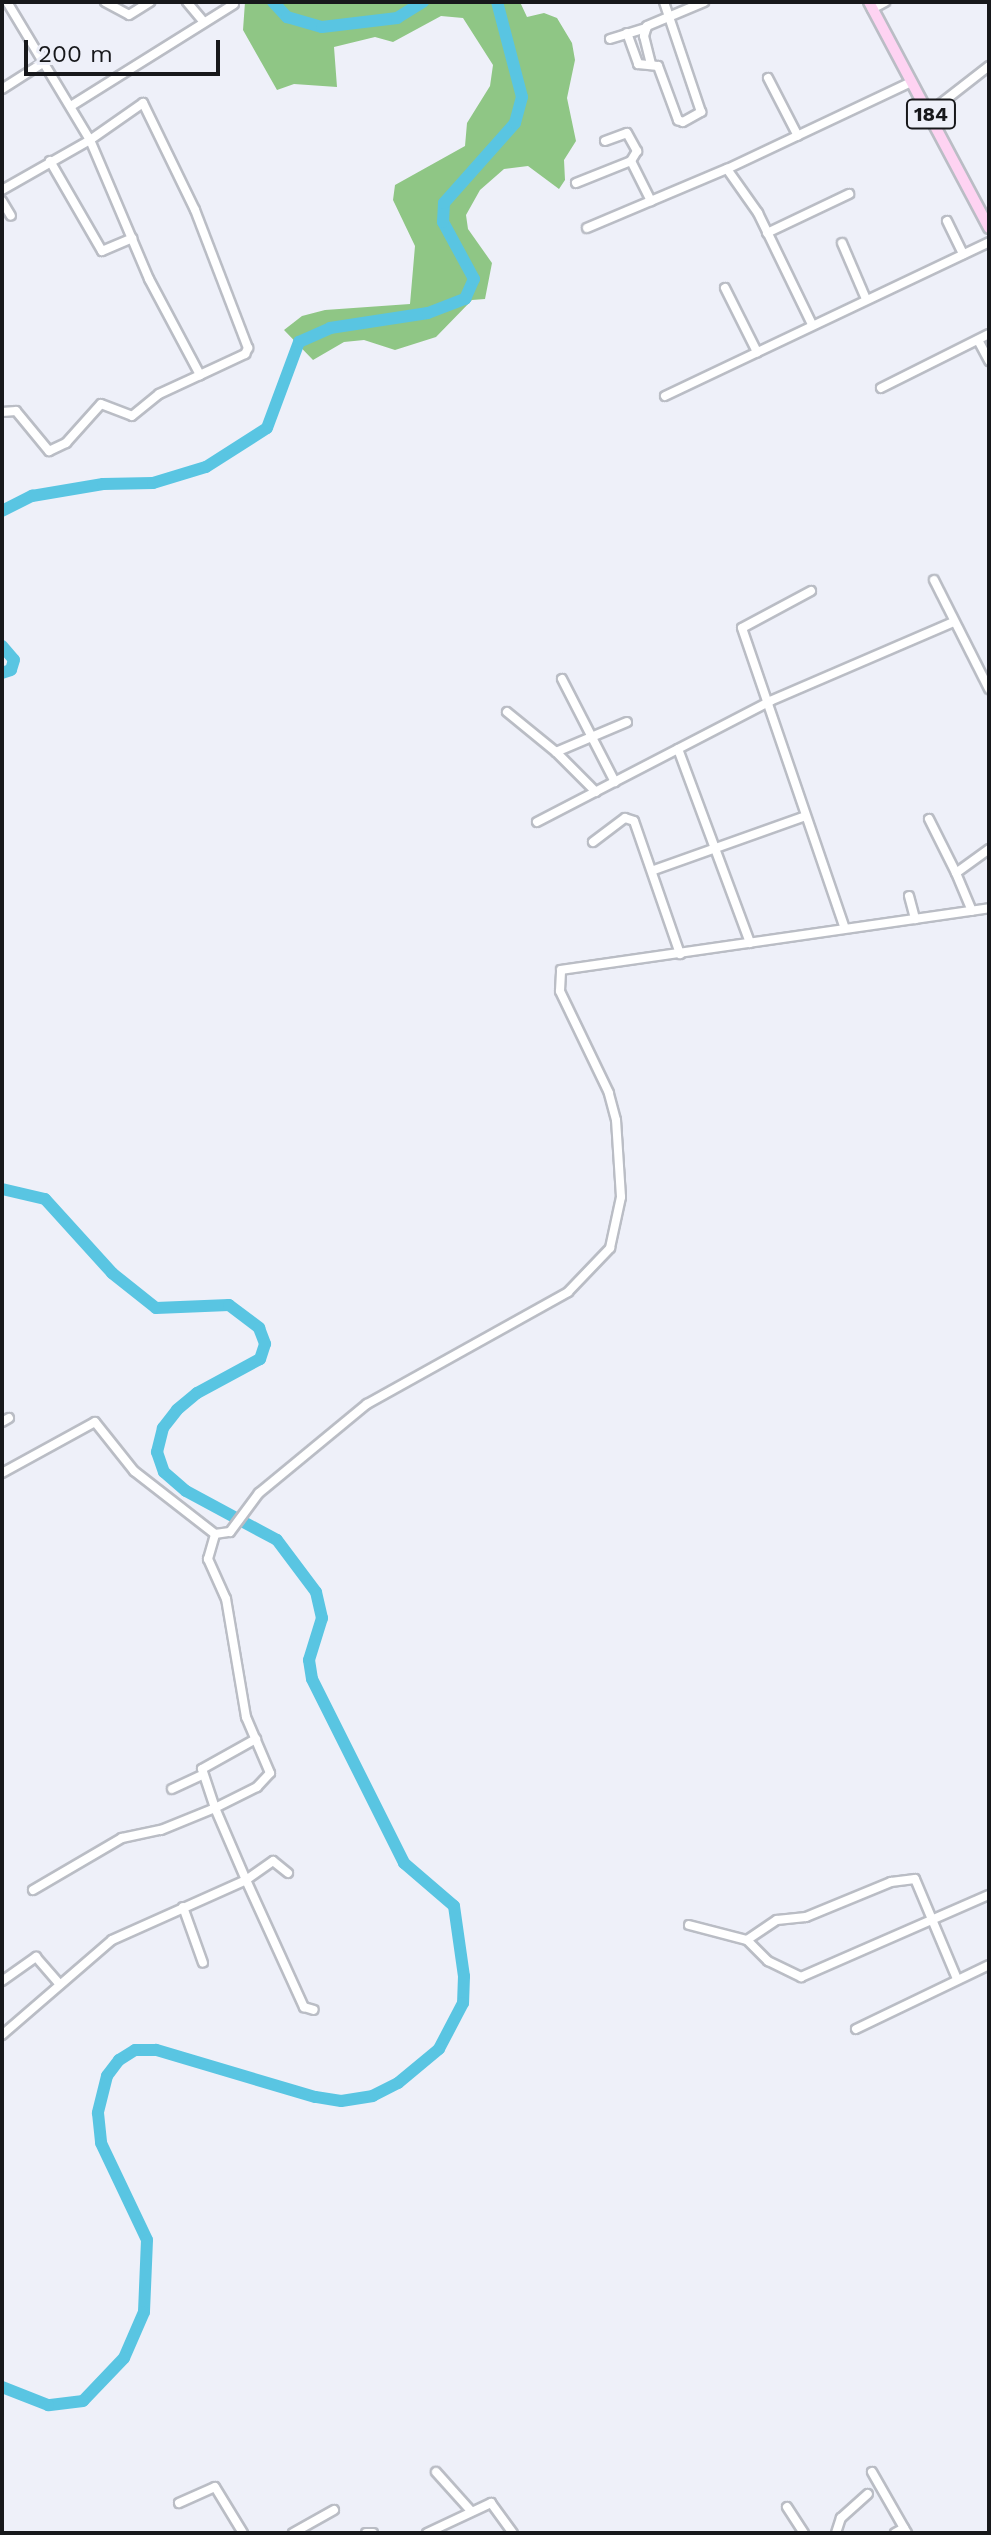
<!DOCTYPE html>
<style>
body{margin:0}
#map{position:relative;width:991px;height:2535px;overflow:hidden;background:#eef0f9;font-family:"Work Sans",sans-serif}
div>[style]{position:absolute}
.forest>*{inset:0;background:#8fc685}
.river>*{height:12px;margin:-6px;padding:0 6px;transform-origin:6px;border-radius:6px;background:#59c5e2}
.roads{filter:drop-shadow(2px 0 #babdc5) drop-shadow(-2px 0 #babdc5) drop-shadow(0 2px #babdc5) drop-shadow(0 -2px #babdc5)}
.minor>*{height:8px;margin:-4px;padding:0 4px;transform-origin:4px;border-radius:4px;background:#fff}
.major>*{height:10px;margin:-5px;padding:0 5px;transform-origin:5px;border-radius:5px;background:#fed3f2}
span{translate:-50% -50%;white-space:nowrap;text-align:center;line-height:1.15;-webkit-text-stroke:6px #eef0f9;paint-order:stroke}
.shield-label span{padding:2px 6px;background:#eef0f9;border:2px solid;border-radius:6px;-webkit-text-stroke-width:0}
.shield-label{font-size:20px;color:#17181b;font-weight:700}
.frame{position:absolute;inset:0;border:4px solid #17181b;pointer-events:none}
.scale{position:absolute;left:24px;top:40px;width:196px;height:36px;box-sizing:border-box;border:4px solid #17181b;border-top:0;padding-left:10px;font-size:24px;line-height:28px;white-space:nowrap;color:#17181b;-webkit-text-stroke:6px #eef0f9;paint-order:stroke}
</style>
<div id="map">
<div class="forest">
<div style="clip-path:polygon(245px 2px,520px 2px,527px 17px,544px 13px,557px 18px,572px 43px,575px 60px,567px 98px,576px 141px,564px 160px,565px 180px,559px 189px,528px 166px,504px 169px,480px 190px,466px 215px,468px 229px,492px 263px,485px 299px,472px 300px,436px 337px,395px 350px,364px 340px,344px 342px,313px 360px,284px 330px,302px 316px,325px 310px,410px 304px,415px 246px,393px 200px,395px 185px,465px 146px,467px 123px,490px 86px,493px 65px,463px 18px,441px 16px,393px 42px,375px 37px,334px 47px,337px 87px,294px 84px,277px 90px,243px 30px)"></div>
</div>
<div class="river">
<div style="left:273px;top:2px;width:21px;rotate:47deg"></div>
<div style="left:287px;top:17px;width:36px;rotate:16deg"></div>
<div style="left:322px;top:27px;width:76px;rotate:-6.8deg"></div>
<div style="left:397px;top:18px;width:31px;rotate:-32deg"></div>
<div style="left:2px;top:511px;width:34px;rotate:-27deg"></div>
<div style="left:32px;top:496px;width:72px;rotate:-9.6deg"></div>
<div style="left:103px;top:484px;width:50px;rotate:-1.1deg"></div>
<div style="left:153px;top:483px;width:55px;rotate:-16.8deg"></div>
<div style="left:206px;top:467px;width:72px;rotate:-32.6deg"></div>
<div style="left:267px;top:428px;width:92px;rotate:-69.6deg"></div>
<div style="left:299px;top:342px;width:34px;rotate:-24deg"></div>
<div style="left:330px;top:328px;width:99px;rotate:-8.7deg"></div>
<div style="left:428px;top:313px;width:40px;rotate:-21deg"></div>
<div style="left:465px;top:299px;width:22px;rotate:-66deg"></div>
<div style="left:474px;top:279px;width:65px;rotate:-118.5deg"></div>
<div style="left:443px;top:222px;width:19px;rotate:-87deg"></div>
<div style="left:444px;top:203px;width:107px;rotate:-48.4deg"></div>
<div style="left:515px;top:123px;width:27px;rotate:-75deg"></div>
<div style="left:522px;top:97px;width:98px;rotate:-104.7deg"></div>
<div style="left:2px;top:646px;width:18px;rotate:49deg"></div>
<div style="left:14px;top:660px;width:10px;rotate:107deg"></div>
<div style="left:11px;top:670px;width:9px;rotate:162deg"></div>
<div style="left:2px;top:1189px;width:44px;rotate:13.1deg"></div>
<div style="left:45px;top:1199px;width:100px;rotate:47.8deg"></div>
<div style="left:112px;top:1273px;width:56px;rotate:38.5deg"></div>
<div style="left:156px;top:1308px;width:73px;rotate:-2.4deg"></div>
<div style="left:229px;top:1305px;width:38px;rotate:37deg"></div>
<div style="left:259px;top:1328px;width:17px;rotate:69deg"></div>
<div style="left:265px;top:1344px;width:16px;rotate:108deg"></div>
<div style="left:260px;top:1359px;width:72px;rotate:151.6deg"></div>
<div style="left:197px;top:1393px;width:26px;rotate:140deg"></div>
<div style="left:177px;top:1410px;width:23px;rotate:128deg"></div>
<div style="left:163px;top:1428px;width:25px;rotate:104deg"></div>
<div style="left:157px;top:1452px;width:21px;rotate:71deg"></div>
<div style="left:164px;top:1472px;width:29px;rotate:41deg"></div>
<div style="left:186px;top:1491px;width:103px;rotate:28.3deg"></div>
<div style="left:277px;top:1540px;width:65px;rotate:53.1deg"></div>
<div style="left:316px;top:1592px;width:27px;rotate:77deg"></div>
<div style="left:322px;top:1618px;width:44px;rotate:107.2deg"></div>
<div style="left:309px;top:1660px;width:19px;rotate:81deg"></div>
<div style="left:312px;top:1679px;width:206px;rotate:63.4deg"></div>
<div style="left:404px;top:1863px;width:66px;rotate:40.7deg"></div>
<div style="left:454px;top:1906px;width:71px;rotate:81.9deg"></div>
<div style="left:464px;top:1976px;width:27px;rotate:92deg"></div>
<div style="left:463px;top:2003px;width:52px;rotate:117.6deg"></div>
<div style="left:439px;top:2049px;width:53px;rotate:140.3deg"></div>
<div style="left:398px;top:2083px;width:28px;rotate:153deg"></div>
<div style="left:373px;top:2096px;width:32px;rotate:171deg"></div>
<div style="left:341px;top:2101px;width:26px;rotate:-171deg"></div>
<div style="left:315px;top:2097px;width:166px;rotate:-163.5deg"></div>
<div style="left:156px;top:2050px;width:21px;rotate:180deg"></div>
<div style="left:135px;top:2050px;width:19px;rotate:148deg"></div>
<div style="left:119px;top:2060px;width:20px;rotate:127deg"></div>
<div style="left:107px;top:2076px;width:38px;rotate:104deg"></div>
<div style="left:98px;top:2113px;width:30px;rotate:84deg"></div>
<div style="left:101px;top:2143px;width:107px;rotate:64.6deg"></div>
<div style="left:147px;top:2240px;width:72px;rotate:92.4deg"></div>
<div style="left:144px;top:2312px;width:50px;rotate:113.5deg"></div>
<div style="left:124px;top:2358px;width:59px;rotate:133.6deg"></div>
<div style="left:83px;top:2401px;width:35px;rotate:173deg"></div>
<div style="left:48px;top:2405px;width:49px;rotate:-158.6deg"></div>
</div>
<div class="roads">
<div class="minor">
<div style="left:105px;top:2px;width:27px;rotate:28deg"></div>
<div style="left:129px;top:15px;width:25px;rotate:-32deg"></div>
<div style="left:187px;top:2px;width:26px;rotate:50deg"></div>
<div style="left:872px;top:9px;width:15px;rotate:-28deg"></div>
<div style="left:627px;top:33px;width:33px;rotate:70deg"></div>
<div style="left:638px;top:64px;width:20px;rotate:6deg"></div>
<div style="left:658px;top:66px;width:58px;rotate:69.7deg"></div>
<div style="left:678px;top:120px;width:5px;rotate:22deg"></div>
<div style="left:683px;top:122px;width:21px;rotate:-29deg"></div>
<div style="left:701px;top:112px;width:116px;rotate:-108.6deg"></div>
<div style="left:610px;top:39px;width:38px;rotate:-17deg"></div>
<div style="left:651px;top:64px;width:29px;rotate:-104deg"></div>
<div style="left:644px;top:36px;width:10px;rotate:-73deg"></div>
<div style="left:647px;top:26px;width:62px;rotate:-22.8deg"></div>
<div style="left:768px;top:78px;width:65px;rotate:62.7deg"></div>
<div style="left:2px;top:89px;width:49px;rotate:-32.4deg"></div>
<div style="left:71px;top:106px;width:192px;rotate:-32deg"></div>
<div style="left:930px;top:112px;width:75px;rotate:-37.9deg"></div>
<div style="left:605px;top:141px;width:23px;rotate:-20deg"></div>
<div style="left:627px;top:133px;width:21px;rotate:61deg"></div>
<div style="left:637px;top:151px;width:12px;rotate:121deg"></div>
<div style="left:50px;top:161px;width:104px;rotate:60deg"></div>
<div style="left:102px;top:251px;width:33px;rotate:-23deg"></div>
<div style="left:727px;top:169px;width:54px;rotate:54.8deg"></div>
<div style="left:758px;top:213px;width:123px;rotate:64.1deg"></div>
<div style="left:576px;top:183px;width:59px;rotate:-21.8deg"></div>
<div style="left:631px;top:161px;width:45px;rotate:63.4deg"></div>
<div style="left:2px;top:190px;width:101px;rotate:-29.6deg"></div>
<div style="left:90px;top:140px;width:161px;rotate:-121deg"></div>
<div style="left:2px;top:201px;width:17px;rotate:59deg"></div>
<div style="left:947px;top:221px;width:37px;rotate:64deg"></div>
<div style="left:587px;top:228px;width:152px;rotate:-22.9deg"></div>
<div style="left:727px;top:169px;width:204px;rotate:-25.3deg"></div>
<div style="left:767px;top:233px;width:91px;rotate:-25.4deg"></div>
<div style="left:842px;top:243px;width:61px;rotate:66.8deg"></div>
<div style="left:725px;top:288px;width:72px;rotate:63.4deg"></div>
<div style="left:978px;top:340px;width:24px;rotate:62deg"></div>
<div style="left:881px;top:388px;width:121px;rotate:-26.6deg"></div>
<div style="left:665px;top:396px;width:359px;rotate:-25.4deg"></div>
<div style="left:2px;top:412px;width:14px;rotate:-4deg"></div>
<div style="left:16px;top:411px;width:52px;rotate:50.5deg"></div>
<div style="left:49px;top:451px;width:19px;rotate:-25deg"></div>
<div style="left:66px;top:443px;width:52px;rotate:-48.1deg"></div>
<div style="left:101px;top:404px;width:33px;rotate:21deg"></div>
<div style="left:132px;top:416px;width:35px;rotate:-39deg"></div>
<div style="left:159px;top:394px;width:45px;rotate:-24.9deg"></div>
<div style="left:200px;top:375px;width:50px;rotate:-25deg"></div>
<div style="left:245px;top:354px;width:7px;rotate:-63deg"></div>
<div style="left:248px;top:348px;width:148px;rotate:-111deg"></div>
<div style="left:195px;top:210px;width:119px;rotate:-115.9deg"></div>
<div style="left:143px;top:103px;width:65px;rotate:145.1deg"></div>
<div style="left:90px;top:140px;width:151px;rotate:67deg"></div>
<div style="left:149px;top:279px;width:109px;rotate:62deg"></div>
<div style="left:934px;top:580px;width:122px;rotate:63.2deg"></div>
<div style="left:811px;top:591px;width:78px;rotate:151.8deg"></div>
<div style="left:742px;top:628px;width:317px;rotate:71.1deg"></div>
<div style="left:562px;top:679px;width:116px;rotate:62.8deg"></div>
<div style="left:507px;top:712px;width:63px;rotate:39.2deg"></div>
<div style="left:678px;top:749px;width:207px;rotate:69.6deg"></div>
<div style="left:596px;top:792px;width:57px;rotate:-135deg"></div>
<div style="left:556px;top:752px;width:77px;rotate:-22.9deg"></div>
<div style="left:929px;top:819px;width:60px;rotate:63.4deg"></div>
<div style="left:956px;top:873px;width:41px;rotate:-36deg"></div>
<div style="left:537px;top:822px;width:263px;rotate:-27.4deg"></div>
<div style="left:770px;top:701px;width:199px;rotate:-23.3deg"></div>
<div style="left:593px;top:842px;width:40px;rotate:-37deg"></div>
<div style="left:625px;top:818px;width:9px;rotate:18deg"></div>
<div style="left:634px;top:821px;width:141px;rotate:70.9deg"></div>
<div style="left:654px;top:870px;width:161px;rotate:-19.6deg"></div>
<div style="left:956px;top:873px;width:41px;rotate:67.2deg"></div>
<div style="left:909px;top:896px;width:24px;rotate:75deg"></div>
<div style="left:2px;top:1422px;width:8px;rotate:-30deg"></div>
<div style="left:2px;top:1473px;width:106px;rotate:-28.7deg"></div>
<div style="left:95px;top:1422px;width:63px;rotate:51.5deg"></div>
<div style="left:134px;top:1471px;width:103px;rotate:37.9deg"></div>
<div style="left:215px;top:1534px;width:15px;rotate:-8deg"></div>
<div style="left:230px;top:1532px;width:49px;rotate:-53.4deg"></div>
<div style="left:259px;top:1493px;width:140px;rotate:-39.5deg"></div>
<div style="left:367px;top:1404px;width:230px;rotate:-29.1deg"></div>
<div style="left:568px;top:1292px;width:61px;rotate:-46.3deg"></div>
<div style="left:610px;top:1248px;width:52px;rotate:-77.8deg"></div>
<div style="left:621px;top:1197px;width:77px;rotate:-93.7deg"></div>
<div style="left:616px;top:1120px;width:28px;rotate:-105deg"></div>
<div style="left:609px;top:1093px;width:113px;rotate:-115.7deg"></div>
<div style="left:560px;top:991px;width:21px;rotate:-87deg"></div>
<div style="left:561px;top:970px;width:432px;rotate:-8.2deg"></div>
<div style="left:172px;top:1789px;width:33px;rotate:-25deg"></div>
<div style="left:288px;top:1873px;width:19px;rotate:-141deg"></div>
<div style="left:273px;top:1861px;width:33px;rotate:145deg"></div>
<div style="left:246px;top:1880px;width:140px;rotate:65.5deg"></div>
<div style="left:304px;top:2007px;width:10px;rotate:17deg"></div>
<div style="left:33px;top:1890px;width:103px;rotate:-30.3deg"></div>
<div style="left:122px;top:1838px;width:40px;rotate:-12deg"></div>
<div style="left:161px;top:1830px;width:58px;rotate:-22.2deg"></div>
<div style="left:215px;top:1808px;width:41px;rotate:-108.4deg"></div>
<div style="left:202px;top:1769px;width:62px;rotate:-29.1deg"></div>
<div style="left:183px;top:1907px;width:59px;rotate:70.3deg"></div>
<div style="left:689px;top:1925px;width:60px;rotate:14.5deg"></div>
<div style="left:747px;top:1940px;width:36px;rotate:-34deg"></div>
<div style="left:777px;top:1920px;width:29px;rotate:-6deg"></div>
<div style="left:806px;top:1917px;width:92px;rotate:-22.4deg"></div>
<div style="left:891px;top:1882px;width:24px;rotate:-7deg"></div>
<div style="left:915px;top:1879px;width:108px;rotate:67.2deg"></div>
<div style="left:747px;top:1940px;width:30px;rotate:45deg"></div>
<div style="left:768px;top:1961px;width:37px;rotate:26deg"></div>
<div style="left:801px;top:1977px;width:205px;rotate:-23.6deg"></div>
<div style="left:2px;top:1981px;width:42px;rotate:-35.2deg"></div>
<div style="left:36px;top:1957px;width:33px;rotate:49deg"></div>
<div style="left:856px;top:2029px;width:148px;rotate:-25.7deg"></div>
<div style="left:2px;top:2035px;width:145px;rotate:-40.8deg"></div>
<div style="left:112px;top:1940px;width:147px;rotate:-24.1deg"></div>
<div style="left:246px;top:1880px;width:78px;rotate:-113.3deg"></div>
<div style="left:215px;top:1808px;width:47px;rotate:-26.6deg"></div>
<div style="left:257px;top:1787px;width:19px;rotate:-47deg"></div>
<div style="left:270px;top:1773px;width:61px;rotate:-113.2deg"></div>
<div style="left:246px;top:1717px;width:120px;rotate:-99.6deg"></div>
<div style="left:226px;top:1599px;width:44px;rotate:-114.2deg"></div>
<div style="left:208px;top:1559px;width:26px;rotate:-74deg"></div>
<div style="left:436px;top:2472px;width:52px;rotate:48.1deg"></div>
<div style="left:872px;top:2472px;width:64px;rotate:60.3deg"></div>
<div style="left:179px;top:2503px;width:39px;rotate:-24deg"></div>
<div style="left:215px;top:2487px;width:54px;rotate:58.7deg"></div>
<div style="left:787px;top:2507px;width:31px;rotate:57deg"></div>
<div style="left:293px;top:2533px;width:47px;rotate:-29.3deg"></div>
<div style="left:366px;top:2533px;width:7px"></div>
<div style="left:427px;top:2533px;width:71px;rotate:-25.1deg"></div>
<div style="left:491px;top:2503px;width:37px;rotate:54deg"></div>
<div style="left:836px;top:2533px;width:16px;rotate:-72deg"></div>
<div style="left:841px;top:2518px;width:36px;rotate:-42deg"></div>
<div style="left:895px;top:2533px;width:10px;rotate:-29deg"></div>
<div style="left:904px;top:2528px;width:6px;rotate:59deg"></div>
</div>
<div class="major">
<div style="left:869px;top:2px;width:256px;rotate:62deg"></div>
</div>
</div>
<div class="shield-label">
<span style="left:931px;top:114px">184</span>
</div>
<div class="frame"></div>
<div class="scale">200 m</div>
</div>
